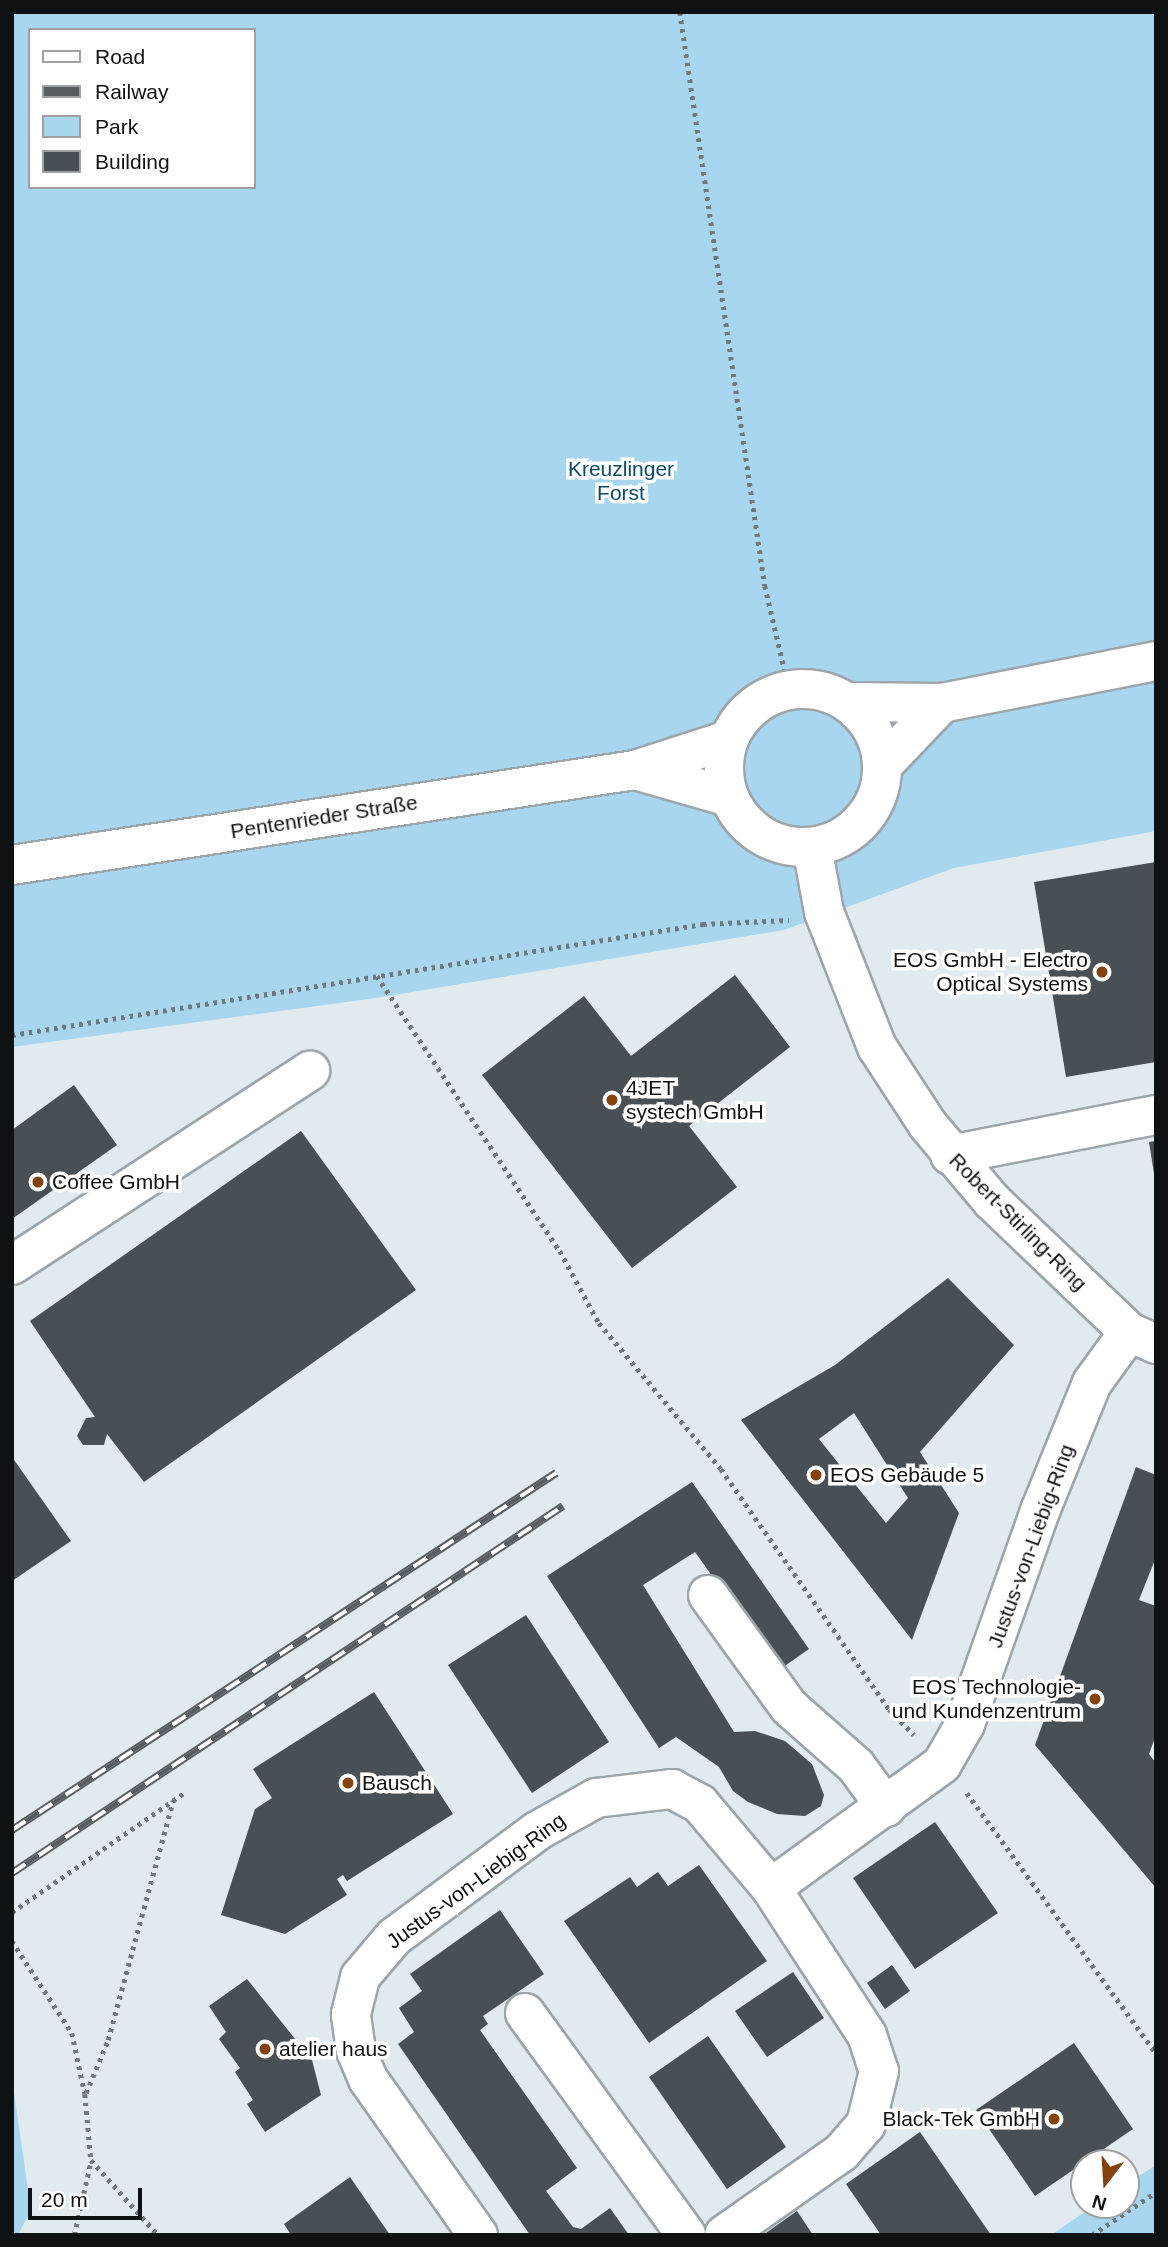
<!DOCTYPE html>
<meta charset="utf-8">
<style>
body{margin:0}
#map{position:relative;width:1168px;height:2247px;overflow:hidden;background:#e0eaef;font-family:Helvetica,sans-serif}
div>[style]{position:absolute}
.green>*{inset:0;background:#a9d6ef}
.building>*{inset:0;background:#485055}
.path>*{height:4.5px;margin-top:-2.25px;transform-origin:0;background:repeating-linear-gradient(90deg,#71787b 0 3.5px,transparent 0 8.5px)}
.roads{filter:drop-shadow(2px 0 #9ca5aa) drop-shadow(-2px 0 #9ca5aa) drop-shadow(0 2px #9ca5aa) drop-shadow(0 -2px #9ca5aa)}
.minor>*{height:38px;margin:-19px;padding:0 19px;transform-origin:19px;border-radius:19px;background:#fff}
.minor>.ring{margin:-19px;padding:0;box-sizing:content-box;background:none;border:38px solid #fff;border-radius:50%}
.rail>*{height:8px;margin-top:-4px;transform-origin:0;background:repeating-linear-gradient(90deg,#fff 0 16px,#565c5f 0 32px);box-sizing:border-box;border-block:2px solid #565c5f}
.dots>*{width:19px;height:19px;translate:-50% -50%;box-sizing:border-box;border:4px solid #fff;border-radius:50%}
span{translate:-50% -50%;white-space:nowrap;text-align:center;line-height:1.15;-webkit-text-stroke:7px #fff;paint-order:stroke}
.park-label{font-size:21px;color:#0b4b65}
.street-label{font-size:21px;color:#0f1214}
.poi-label{font-size:21px;color:#0f1214}
.right{translate:-100% -50%;text-align:right}
.left{translate:0 -50%;text-align:left}
.frame{position:absolute;inset:0;border:14px solid #0f1214;pointer-events:none}
.legend{position:absolute;left:28px;top:28px;width:228px;height:161px;box-sizing:border-box;background:#fff;border:2px solid #9fa0a1;margin:0;padding:9px 12px;list-style:none;font-size:21px;color:#0f1214}
.legend li{display:flex;align-items:center;gap:14px;height:35px}
.legend b{width:35px;border:2px solid #9fa0a1}
.north{position:absolute;left:1070px;top:2149px;width:70px;height:70px;box-sizing:border-box;background:#fff;border:2px solid #9fa0a1;border-radius:50%;rotate:197deg;font-size:19px;font-weight:700;line-height:28px;text-align:center;color:#0f1214}
.north::after{content:'';display:block;margin:auto;width:24px;height:32px;background:#83420e;clip-path:polygon(50% 0,100% 100%,50% 72%,0 100%)}
.scale{position:absolute;left:28px;top:2188px;width:114px;height:32px;box-sizing:border-box;border:4px solid #0f1214;border-top:0;padding-left:9px;font-size:21px;line-height:24px;white-space:nowrap;color:#0f1214;-webkit-text-stroke:5px #fff;paint-order:stroke}
</style>
<div id="map">
<div class="green">
<div style="clip-path:polygon(evenodd,12px 12px,1156px 12px,1156px 831px,954px 868px,784px 930px,376px 998px,12px 1047px,12px 12px,30px 30px,254px 30px,254px 187px,30px 187px,30px 30px)"></div>
<div style="clip-path:polygon(12px 2079px,31px 2210px,18px 2235px,12px 2235px)"></div>
<div style="clip-path:polygon(1156px 2165px,1156px 2235px,1051px 2235px,1095px 2205px,1126px 2205px,1126px 2184px)"></div>
</div>
<div class="building">
<div style="clip-path:polygon(1156px 862px,1156px 1062px,1066px 1077px,1034px 882px)"></div>
<div style="clip-path:polygon(735px 975px,790px 1047px,689px 1126px,737px 1187px,632px 1268px,482px 1075px,584px 996px,631px 1056px)"></div>
<div style="clip-path:polygon(74px 1085px,117px 1145px,12px 1219px,12px 1130px)"></div>
<div style="clip-path:polygon(301px 1131px,416px 1290px,144px 1482px,107px 1434px,104px 1445px,83px 1445px,77px 1436px,86px 1418px,95px 1417px,30px 1321px)"></div>
<div style="clip-path:polygon(1156px 1141px,1156px 1174px,1154px 1174px,1149px 1142px)"></div>
<div style="clip-path:polygon(evenodd,948px 1278px,1014px 1345px,920px 1452px,959px 1513px,912px 1640px,741px 1420px,835px 1365px,948px 1278px,854px 1413px,908px 1498px,886px 1523px,819px 1439px,854px 1413px)"></div>
<div style="clip-path:polygon(12px 1457px,71px 1541px,12px 1581px)"></div>
<div style="clip-path:polygon(1136px 1467px,1156px 1475px,1156px 1557px,1139px 1600px,1156px 1606px,1156px 1735px,1149px 1754px,1156px 1763px,1156px 1888px,1035px 1745px)"></div>
<div style="clip-path:polygon(692px 1482px,809px 1649px,779px 1670px,695px 1552px,643px 1585px,734px 1732px,755px 1731px,785px 1741px,812px 1764px,824px 1795px,821px 1806px,805px 1816px,777px 1814px,748px 1802px,733px 1791px,719px 1767px,676px 1737px,659px 1748px,547px 1576px)"></div>
<div style="clip-path:polygon(526px 1615px,609px 1742px,532px 1793px,448px 1665px)"></div>
<div style="clip-path:polygon(374px 1692px,453px 1814px,347px 1881px,343px 1875px,337px 1879px,347px 1895px,285px 1934px,221px 1915px,255px 1809px,272px 1798px,253px 1769px)"></div>
<div style="clip-path:polygon(935px 1822px,998px 1913px,915px 1969px,853px 1878px)"></div>
<div style="clip-path:polygon(699px 1865px,767px 1961px,649px 2043px,564px 1921px,630px 1877px,637px 1887px,658px 1872px,668px 1886px)"></div>
<div style="clip-path:polygon(500px 1910px,544px 1974px,483px 2016px,488px 2024px,480px 2030px,577px 2168px,546px 2191px,573px 2227px,581px 2229px,610px 2208px,629px 2235px,530px 2235px,398px 2044px,414px 2032px,399px 2008px,422px 1991px,410px 1974px)"></div>
<div style="clip-path:polygon(892px 1965px,910px 1991px,885px 2009px,867px 1983px)"></div>
<div style="clip-path:polygon(793px 1972px,824px 2018px,767px 2057px,735px 2011px)"></div>
<div style="clip-path:polygon(247px 1979px,312px 2060px,321px 2095px,265px 2132px,247px 2104px,253px 2100px,235px 2072px,240px 2068px,219px 2039px,226px 2032px,209px 2006px)"></div>
<div style="clip-path:polygon(708px 2036px,786px 2147px,727px 2189px,649px 2077px)"></div>
<div style="clip-path:polygon(1074px 2043px,1133px 2129px,1035px 2196px,976px 2110px)"></div>
<div style="clip-path:polygon(920px 2132px,991px 2235px,881px 2235px,846px 2184px)"></div>
<div style="clip-path:polygon(350px 2177px,390px 2235px,291px 2235px,284px 2224px)"></div>
<div style="clip-path:polygon(797px 2211px,813px 2235px,763px 2235px)"></div>
</div>
<div class="path">
<div style="left:680px;top:12px;width:580px;rotate:81.58deg"></div>
<div style="left:765px;top:586px;width:106px;rotate:76.9deg"></div>
<div style="left:377px;top:976px;width:330px;rotate:56.4deg"></div>
<div style="left:560px;top:1251px;width:82px;rotate:61.6deg"></div>
<div style="left:599px;top:1323px;width:190px;rotate:50.1deg"></div>
<div style="left:721px;top:1469px;width:293px;rotate:55deg"></div>
<div style="left:889px;top:1709px;width:36px;rotate:46deg"></div>
<div style="left:12px;top:1035px;width:700px;rotate:-9.13deg"></div>
<div style="left:703px;top:924px;width:86px;rotate:-2.7deg"></div>
<div style="left:967px;top:1793px;width:321px;rotate:54deg"></div>
<div style="left:12px;top:1912px;width:209px;rotate:-34.7deg"></div>
<div style="left:12px;top:1941px;width:110px;rotate:56.9deg"></div>
<div style="left:72px;top:2033px;width:62px;rotate:78deg"></div>
<div style="left:85px;top:2094px;width:66px;rotate:84.8deg"></div>
<div style="left:91px;top:2160px;width:101px;rotate:48.2deg"></div>
<div style="left:86px;top:2093px;width:57px;rotate:-67.5deg"></div>
<div style="left:108px;top:2040px;width:248px;rotate:-74.8deg"></div>
<div style="left:74px;top:2235px;width:76px;rotate:-77.1deg"></div>
<div style="left:1092px;top:2235px;width:77px;rotate:-33.9deg"></div>
</div>
<div class="roads">
<div class="minor">
<div class="ring" style="left:724px;top:689px;width:120px;height:120px"></div>
<div style="left:847px;top:702px;width:95px;rotate:0.6deg"></div>
<div style="left:942px;top:703px;width:218px;rotate:-11.1deg"></div>
<div style="left:883px;top:765px;width:86px;rotate:-46.4deg"></div>
<div style="left:635px;top:770px;width:98px;rotate:16deg"></div>
<div style="left:812px;top:847px;width:66px;rotate:79.5deg"></div>
<div style="left:824px;top:912px;width:145px;rotate:68.6deg"></div>
<div style="left:877px;top:1047px;width:93px;rotate:56.8deg"></div>
<div style="left:928px;top:1125px;width:99px;rotate:49.9deg"></div>
<div style="left:992px;top:1201px;width:190px;rotate:43.7deg"></div>
<div style="left:1129px;top:1332px;width:30px;rotate:24deg"></div>
<div style="left:12px;top:865px;width:630px;rotate:-8.67deg"></div>
<div style="left:635px;top:770px;width:98px;rotate:-17.9deg"></div>
<div style="left:950px;top:1155px;width:210px;rotate:-11deg"></div>
<div style="left:12px;top:1265px;width:356px;rotate:-33.1deg"></div>
<div style="left:708px;top:1595px;width:138px;rotate:54.1deg"></div>
<div style="left:789px;top:1707px;width:89px;rotate:41.4deg"></div>
<div style="left:856px;top:1766px;width:51px;rotate:53.8deg"></div>
<div style="left:771px;top:1888px;width:211px;rotate:-35.9deg"></div>
<div style="left:942px;top:1764px;width:46px;rotate:-60.1deg"></div>
<div style="left:965px;top:1724px;width:226px;rotate:-70.6deg"></div>
<div style="left:1040px;top:1511px;width:138px;rotate:-67.9deg"></div>
<div style="left:1092px;top:1383px;width:63px;rotate:-54deg"></div>
<div style="left:525px;top:2013px;width:274px;rotate:54deg"></div>
<div style="left:478px;top:2235px;width:191px;rotate:-125.2deg"></div>
<div style="left:368px;top:2079px;width:30px;rotate:-113deg"></div>
<div style="left:356px;top:2051px;width:37px;rotate:-98deg"></div>
<div style="left:351px;top:2014px;width:38px;rotate:-76deg"></div>
<div style="left:360px;top:1977px;width:52px;rotate:-49.6deg"></div>
<div style="left:394px;top:1937px;width:178px;rotate:-36.5deg"></div>
<div style="left:537px;top:1831px;width:68px;rotate:-29.2deg"></div>
<div style="left:596px;top:1798px;width:77px;rotate:-6.8deg"></div>
<div style="left:672px;top:1789px;width:32px;rotate:28deg"></div>
<div style="left:700px;top:1804px;width:110px;rotate:49.8deg"></div>
<div style="left:771px;top:1888px;width:176px;rotate:56.9deg"></div>
<div style="left:867px;top:2035px;width:38px;rotate:72deg"></div>
<div style="left:879px;top:2071px;width:55px;rotate:103.8deg"></div>
<div style="left:866px;top:2124px;width:37px;rotate:131deg"></div>
<div style="left:842px;top:2152px;width:144px;rotate:144.9deg"></div>
</div>
</div>
<div class="rail">
<div style="left:12px;top:1830px;width:651px;rotate:-33.27deg"></div>
<div style="left:12px;top:1873px;width:662px;rotate:-33.67deg"></div>
</div>
<div class="dots">
<div style="left:1102px;top:972px;background:#83420e"></div>
<div style="left:612px;top:1100px;background:#83420e"></div>
<div style="left:38px;top:1182px;background:#83420e"></div>
<div style="left:816px;top:1475px;background:#83420e"></div>
<div style="left:1095px;top:1699px;background:#83420e"></div>
<div style="left:348px;top:1783px;background:#83420e"></div>
<div style="left:265px;top:2049px;background:#83420e"></div>
<div style="left:1054px;top:2119px;background:#83420e"></div>
</div>
<div class="park-label">
<span style="left:621px;top:481px">Kreuzlinger<br>Forst</span>
</div>
<div class="street-label">
<span style="left:324px;top:817px;rotate:-9deg">Pentenrieder Straße</span>
<span style="left:1018px;top:1222px;rotate:45deg">Robert-Stirling-Ring</span>
<span style="left:1031px;top:1546px;rotate:-70deg">Justus-von-Liebig-Ring</span>
<span style="left:476px;top:1881px;rotate:-36deg">Justus-von-Liebig-Ring</span>
</div>
<div class="poi-label">
<span class="right" style="left:1088px;top:972px">EOS GmbH - Electro<br>Optical Systems</span>
<span class="left" style="left:626px;top:1100px">4JET<br>systech GmbH</span>
<span class="left" style="left:52px;top:1182px">Coffee GmbH</span>
<span class="left" style="left:830px;top:1475px">EOS Gebäude 5</span>
<span class="right" style="left:1081px;top:1699px">EOS Technologie-<br>und Kundenzentrum</span>
<span class="left" style="left:362px;top:1783px">Bausch</span>
<span class="left" style="left:279px;top:2049px">atelier haus</span>
<span class="right" style="left:1040px;top:2119px">Black-Tek GmbH</span>
</div>
<div class="frame"></div>
<ul class="legend">
<li><b style="height:9px;background:#fff"></b>Road</li>
<li><b style="height:9px;background:#565c5f"></b>Railway</li>
<li><b style="height:19px;background:#a9d6ef"></b>Park</li>
<li><b style="height:19px;background:#485055"></b>Building</li>
</ul>
<div class="north">N</div>
<div class="scale">20 m</div>
</div>
